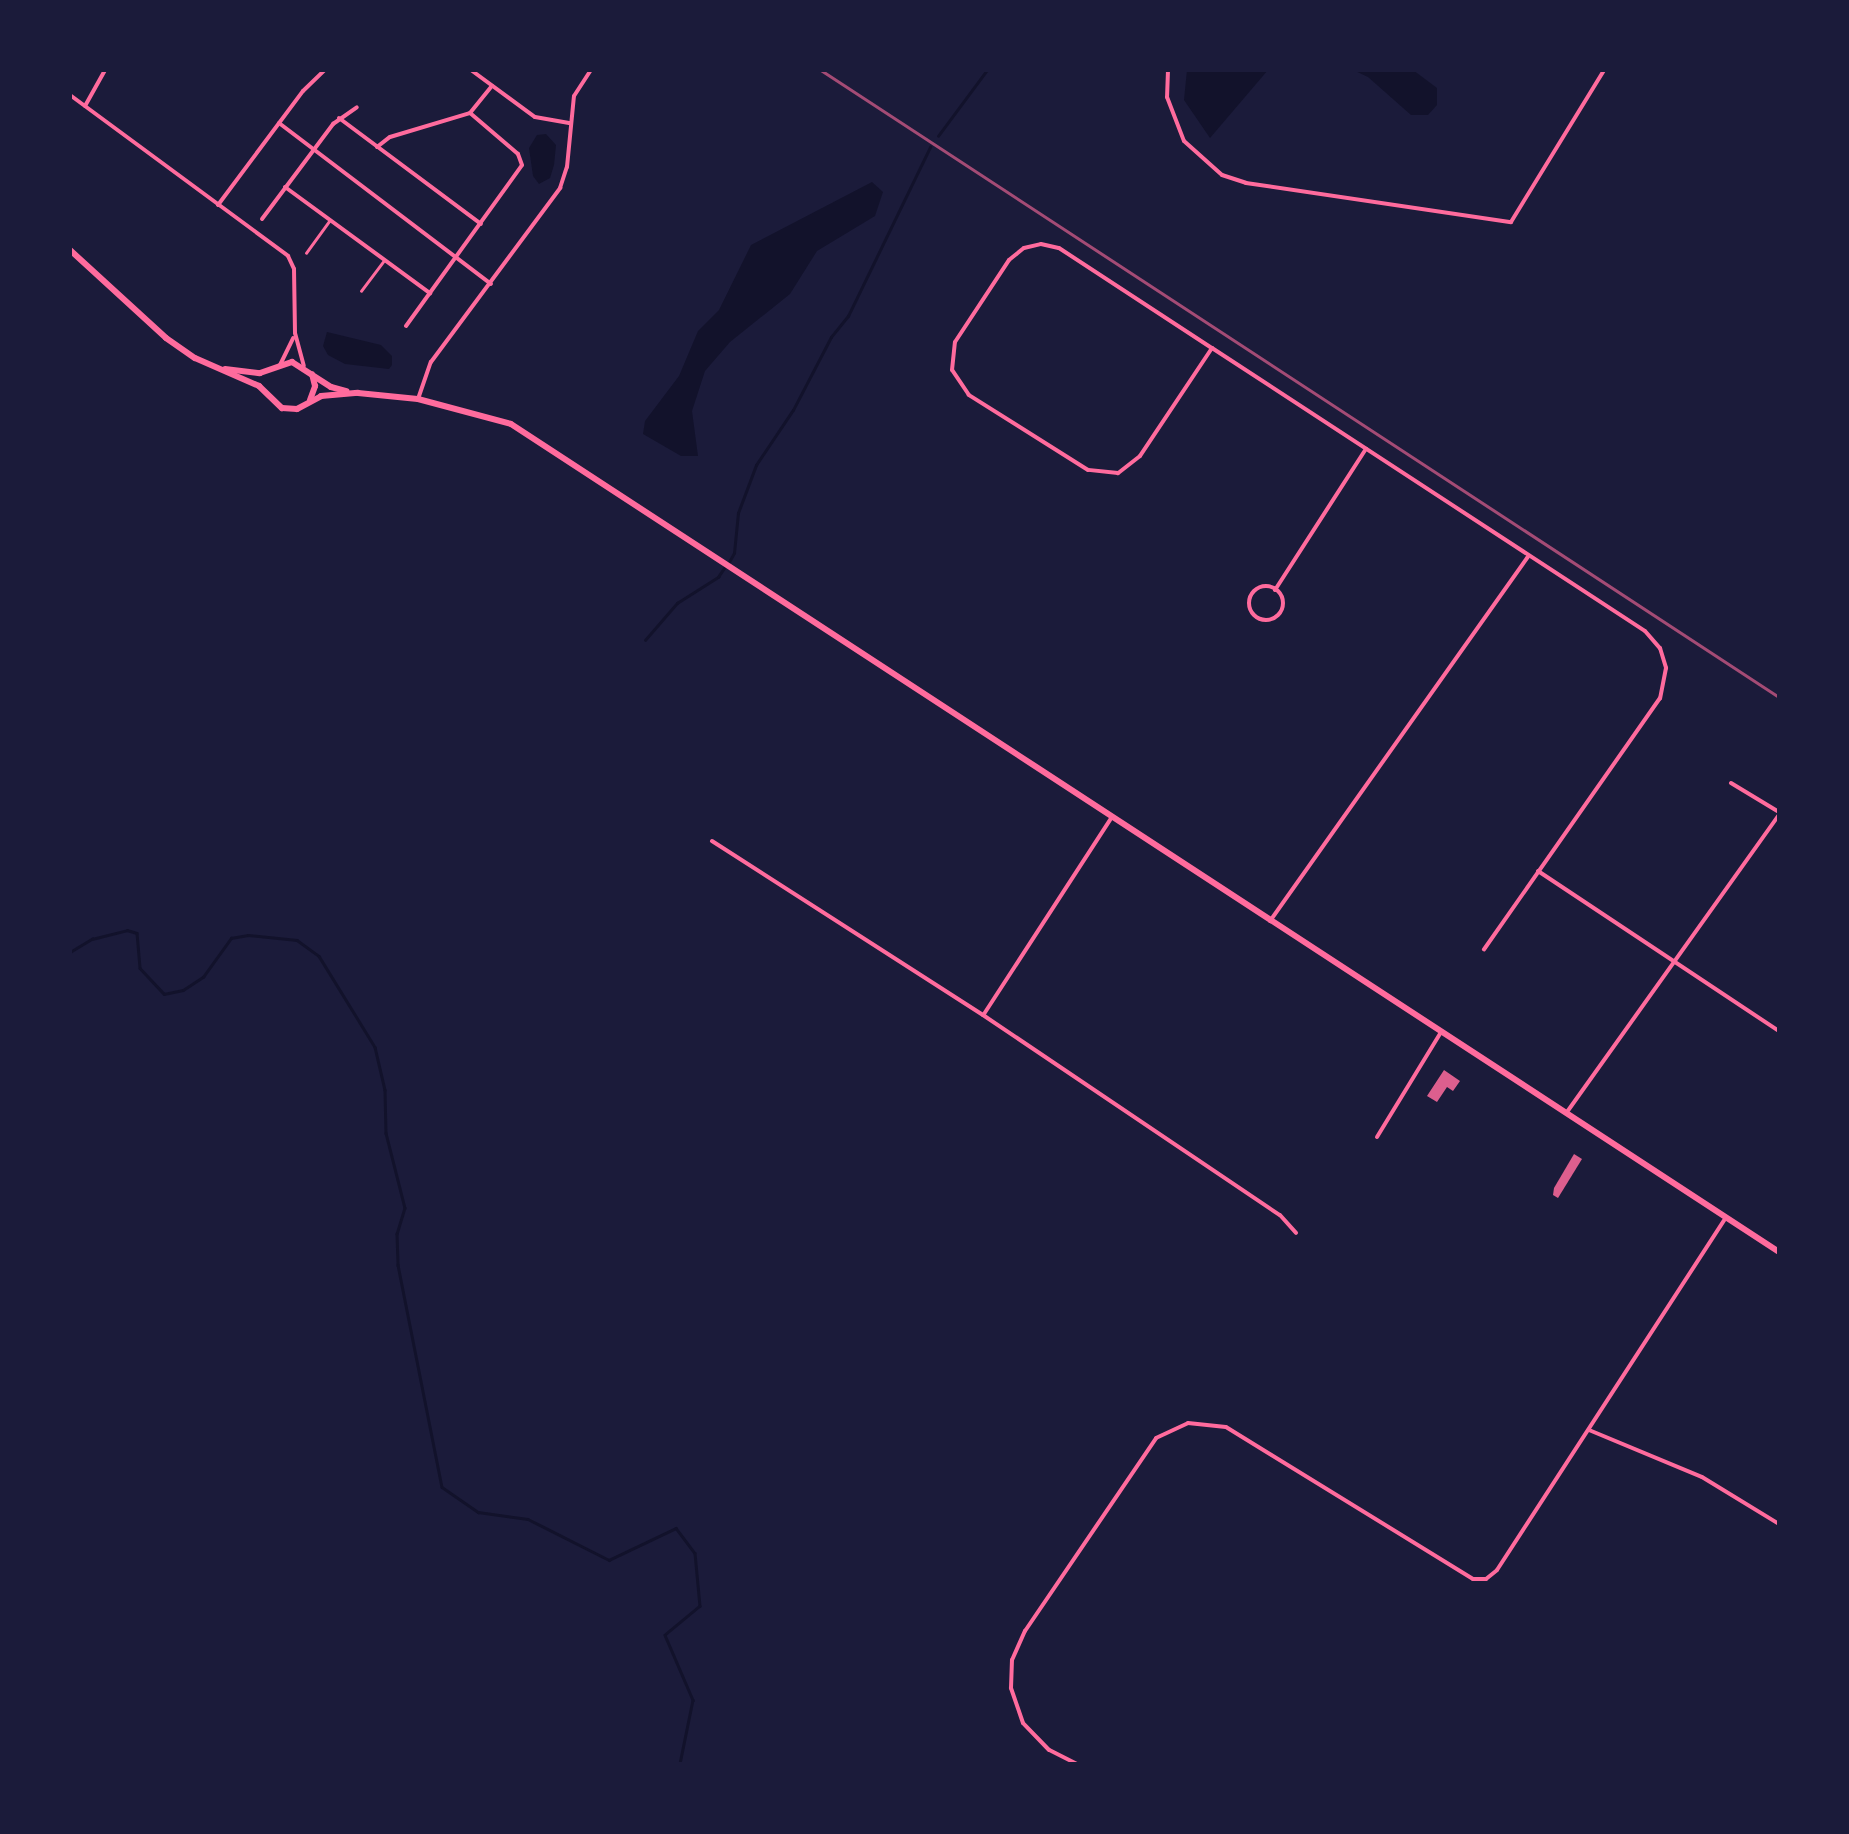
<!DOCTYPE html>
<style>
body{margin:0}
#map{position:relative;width:1849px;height:1834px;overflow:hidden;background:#1b1b3a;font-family:Signika,sans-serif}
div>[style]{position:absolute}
.water>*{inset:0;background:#12122b}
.stream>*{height:2.5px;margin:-1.25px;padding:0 1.25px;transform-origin:1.25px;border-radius:1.25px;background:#12122b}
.building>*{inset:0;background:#dd5f8e}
.service>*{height:2.5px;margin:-1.25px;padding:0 1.25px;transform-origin:1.25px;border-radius:1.25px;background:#ff6b9d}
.minor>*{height:4px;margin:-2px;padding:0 2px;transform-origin:2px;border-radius:2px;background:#ff6b9d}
.minor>.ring{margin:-2px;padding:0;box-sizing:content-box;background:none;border:4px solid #ff6b9d;border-radius:50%}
.primary>*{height:6px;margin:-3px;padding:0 3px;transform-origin:3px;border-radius:3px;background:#ff6b9d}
.rail>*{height:2.5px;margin:-1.25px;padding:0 1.25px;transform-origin:1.25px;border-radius:1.25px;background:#a44b75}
span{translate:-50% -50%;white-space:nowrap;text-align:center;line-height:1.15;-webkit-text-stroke:10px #1b1b3a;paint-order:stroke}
.frame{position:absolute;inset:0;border:72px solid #1b1b3a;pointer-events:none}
</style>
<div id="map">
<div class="water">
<div style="clip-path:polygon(1187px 70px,1268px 70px,1210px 138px,1184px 100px)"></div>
<div style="clip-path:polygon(1353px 70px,1413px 70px,1437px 88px,1437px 105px,1428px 115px,1411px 115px,1368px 77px)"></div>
<div style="clip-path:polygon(546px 134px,556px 145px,554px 165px,550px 178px,539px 184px,533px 176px,529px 148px,537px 135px)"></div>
<div style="clip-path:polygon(872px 182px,883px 192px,875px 216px,817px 251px,790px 294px,730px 342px,705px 371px,692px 411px,698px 456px,681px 456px,643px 434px,645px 421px,679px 376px,698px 331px,719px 310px,751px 245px)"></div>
<div style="clip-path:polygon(327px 332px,381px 345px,392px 356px,392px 365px,389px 369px,345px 364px,328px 355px,323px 346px)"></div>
</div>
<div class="stream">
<div style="left:938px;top:136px;width:82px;rotate:-53.4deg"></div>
<div style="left:729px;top:562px;width:10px;rotate:-61deg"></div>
<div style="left:734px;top:553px;width:40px;rotate:-84.3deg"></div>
<div style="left:738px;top:513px;width:51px;rotate:-69.4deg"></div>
<div style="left:756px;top:465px;width:66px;rotate:-56.1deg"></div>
<div style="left:793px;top:410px;width:82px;rotate:-62.5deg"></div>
<div style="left:831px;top:337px;width:27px;rotate:-51deg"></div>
<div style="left:848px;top:316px;width:188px;rotate:-64.1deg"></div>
<div style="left:645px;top:640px;width:49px;rotate:-49.1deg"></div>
<div style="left:677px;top:603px;width:49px;rotate:-32.4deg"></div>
<div style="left:718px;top:577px;width:11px;rotate:-56deg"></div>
<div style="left:70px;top:952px;width:26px;rotate:-31deg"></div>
<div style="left:92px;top:939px;width:36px;rotate:-14deg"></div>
<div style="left:127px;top:930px;width:10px;rotate:17deg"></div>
<div style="left:137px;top:933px;width:35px;rotate:85deg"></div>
<div style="left:140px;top:968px;width:35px;rotate:47deg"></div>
<div style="left:164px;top:994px;width:19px;rotate:-12deg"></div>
<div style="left:183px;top:990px;width:24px;rotate:-33deg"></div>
<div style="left:203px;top:977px;width:48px;rotate:-54.3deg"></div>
<div style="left:231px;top:938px;width:17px;rotate:-10deg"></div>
<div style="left:248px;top:935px;width:49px;rotate:5.8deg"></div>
<div style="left:297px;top:940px;width:27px;rotate:36deg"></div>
<div style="left:319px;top:956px;width:107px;rotate:58.4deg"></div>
<div style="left:375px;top:1047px;width:44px;rotate:76.9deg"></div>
<div style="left:385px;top:1090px;width:43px;rotate:88.7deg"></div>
<div style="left:386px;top:1133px;width:77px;rotate:75.8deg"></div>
<div style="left:405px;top:1208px;width:27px;rotate:107deg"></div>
<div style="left:397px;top:1234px;width:31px;rotate:88deg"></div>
<div style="left:398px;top:1265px;width:226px;rotate:78.8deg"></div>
<div style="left:442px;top:1487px;width:44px;rotate:34.8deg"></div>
<div style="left:478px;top:1512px;width:50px;rotate:8deg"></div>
<div style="left:528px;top:1519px;width:91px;rotate:26.8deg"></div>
<div style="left:609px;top:1560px;width:74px;rotate:-25.5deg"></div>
<div style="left:676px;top:1528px;width:31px;rotate:53deg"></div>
<div style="left:695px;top:1553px;width:53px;rotate:84.6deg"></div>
<div style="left:700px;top:1606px;width:45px;rotate:140.4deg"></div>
<div style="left:665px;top:1635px;width:71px;rotate:66.7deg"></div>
<div style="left:693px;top:1700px;width:65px;rotate:101.5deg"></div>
</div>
<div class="building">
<div style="clip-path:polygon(1444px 1070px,1460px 1081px,1453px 1091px,1447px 1087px,1437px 1102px,1427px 1096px)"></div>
<div style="clip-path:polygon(1574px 1154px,1582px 1159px,1558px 1198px,1553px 1195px,1554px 1188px)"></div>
</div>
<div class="service">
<div style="left:306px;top:253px;width:39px;rotate:-54deg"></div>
<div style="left:361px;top:291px;width:38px;rotate:-53deg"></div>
</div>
<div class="minor">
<div style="left:471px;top:70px;width:79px;rotate:36.3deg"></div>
<div style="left:535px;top:117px;width:36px;rotate:10deg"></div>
<div style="left:1168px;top:70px;width:27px;rotate:92deg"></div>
<div style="left:1167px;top:97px;width:47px;rotate:68.9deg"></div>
<div style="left:1184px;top:141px;width:51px;rotate:41.8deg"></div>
<div style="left:1222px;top:175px;width:25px;rotate:18deg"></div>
<div style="left:1246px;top:183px;width:268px;rotate:8.4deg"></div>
<div style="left:1511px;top:222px;width:178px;rotate:-58.5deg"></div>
<div style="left:70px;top:95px;width:271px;rotate:36.4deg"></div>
<div style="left:288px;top:256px;width:14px;rotate:65deg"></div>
<div style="left:294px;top:269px;width:64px;rotate:89.1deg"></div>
<div style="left:295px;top:333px;width:34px;rotate:75deg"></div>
<div style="left:85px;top:106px;width:41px;rotate:-60.9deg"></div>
<div style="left:339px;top:118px;width:177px;rotate:36.7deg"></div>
<div style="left:279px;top:123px;width:266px;rotate:37.2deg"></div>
<div style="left:377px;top:147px;width:16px;rotate:-38deg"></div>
<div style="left:390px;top:137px;width:84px;rotate:-16.7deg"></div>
<div style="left:470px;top:113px;width:35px;rotate:-51deg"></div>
<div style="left:285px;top:187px;width:180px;rotate:36.2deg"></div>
<div style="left:218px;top:205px;width:142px;rotate:-53.3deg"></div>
<div style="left:303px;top:91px;width:30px;rotate:-44deg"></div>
<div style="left:262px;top:219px;width:119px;rotate:-53.2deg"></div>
<div style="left:333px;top:124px;width:29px;rotate:-35deg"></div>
<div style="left:1041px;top:244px;width:18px;rotate:13deg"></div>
<div style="left:1059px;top:248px;width:183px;rotate:33.2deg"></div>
<div style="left:1212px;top:348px;width:130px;rotate:123.7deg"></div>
<div style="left:1140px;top:456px;width:28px;rotate:142deg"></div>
<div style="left:1118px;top:473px;width:30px;rotate:-174deg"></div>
<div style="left:1088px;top:470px;width:141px;rotate:-147.8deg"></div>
<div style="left:969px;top:395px;width:30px;rotate:-124deg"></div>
<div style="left:952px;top:370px;width:28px;rotate:-84deg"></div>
<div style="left:955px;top:342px;width:98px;rotate:-56.6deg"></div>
<div style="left:1009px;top:260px;width:19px;rotate:-39deg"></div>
<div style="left:1024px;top:248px;width:17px;rotate:-13deg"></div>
<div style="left:406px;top:326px;width:198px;rotate:-54.2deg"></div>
<div style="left:522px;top:165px;width:12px;rotate:-110deg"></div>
<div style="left:518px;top:154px;width:63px;rotate:-139.5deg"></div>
<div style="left:1212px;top:348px;width:517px;rotate:33.17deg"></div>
<div style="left:1645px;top:631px;width:23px;rotate:49deg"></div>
<div style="left:1660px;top:648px;width:21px;rotate:73deg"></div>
<div style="left:1666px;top:668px;width:31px;rotate:101deg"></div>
<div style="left:1660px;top:698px;width:307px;rotate:125deg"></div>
<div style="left:280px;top:365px;width:30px;rotate:-64deg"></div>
<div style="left:418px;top:399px;width:39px;rotate:-71deg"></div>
<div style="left:431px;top:362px;width:217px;rotate:-53.4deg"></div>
<div style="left:560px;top:188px;width:22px;rotate:-72deg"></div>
<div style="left:567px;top:167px;width:71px;rotate:-84.4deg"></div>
<div style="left:574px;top:96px;width:31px;rotate:-57deg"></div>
<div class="ring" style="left:1249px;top:586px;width:30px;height:30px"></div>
<div style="left:1275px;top:590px;width:168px;rotate:-57.2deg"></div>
<div style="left:1731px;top:783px;width:56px;rotate:31.1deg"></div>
<div style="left:712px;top:841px;width:322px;rotate:32.7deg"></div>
<div style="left:983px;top:1015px;width:358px;rotate:34deg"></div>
<div style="left:1280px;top:1215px;width:24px;rotate:48deg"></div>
<div style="left:1538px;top:871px;width:289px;rotate:33.6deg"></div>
<div style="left:1270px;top:921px;width:446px;rotate:-54.7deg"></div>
<div style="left:984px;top:1014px;width:235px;rotate:-57deg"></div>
<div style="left:1567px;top:1112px;width:365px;rotate:-54.5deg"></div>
<div style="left:1377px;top:1137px;width:123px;rotate:-58.6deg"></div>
<div style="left:1589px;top:1430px;width:122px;rotate:22.6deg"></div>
<div style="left:1702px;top:1477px;width:90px;rotate:31.4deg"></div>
<div style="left:1077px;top:1764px;width:31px;rotate:-153deg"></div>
<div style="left:1049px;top:1750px;width:37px;rotate:-134deg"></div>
<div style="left:1023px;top:1723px;width:37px;rotate:-109deg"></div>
<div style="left:1011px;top:1688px;width:28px;rotate:-88deg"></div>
<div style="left:1012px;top:1660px;width:32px;rotate:-66deg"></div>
<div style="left:1025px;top:1631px;width:233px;rotate:-55.8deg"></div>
<div style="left:1156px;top:1438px;width:35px;rotate:-25deg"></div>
<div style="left:1188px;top:1423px;width:38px;rotate:6deg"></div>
<div style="left:1226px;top:1427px;width:290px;rotate:31.6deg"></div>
<div style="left:1473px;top:1579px;width:13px"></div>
<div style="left:1486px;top:1579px;width:14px;rotate:-39deg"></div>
<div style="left:1497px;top:1570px;width:421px;rotate:-57deg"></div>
</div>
<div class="primary">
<div style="left:70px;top:250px;width:130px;rotate:42.5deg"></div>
<div style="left:166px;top:338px;width:35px;rotate:35deg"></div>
<div style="left:195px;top:358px;width:70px;rotate:23.6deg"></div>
<div style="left:259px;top:386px;width:32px;rotate:44deg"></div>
<div style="left:282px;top:408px;width:15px;rotate:4deg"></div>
<div style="left:297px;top:409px;width:27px;rotate:-28deg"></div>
<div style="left:321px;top:396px;width:37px;rotate:-5deg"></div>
<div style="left:358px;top:393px;width:60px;rotate:5.7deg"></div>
<div style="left:418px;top:399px;width:96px;rotate:15deg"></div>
<div style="left:511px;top:424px;width:1514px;rotate:33.14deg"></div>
<div style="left:225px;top:369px;width:35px;rotate:7deg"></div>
<div style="left:260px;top:373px;width:34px;rotate:-19deg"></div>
<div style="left:292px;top:362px;width:46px;rotate:32.7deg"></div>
<div style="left:331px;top:387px;width:16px;rotate:15deg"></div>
<div style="left:310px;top:400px;width:15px;rotate:-70deg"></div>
<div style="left:315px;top:386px;width:12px;rotate:-104deg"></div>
</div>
<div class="rail">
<div style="left:821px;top:70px;width:1145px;rotate:33.2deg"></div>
</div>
<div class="frame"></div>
</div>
